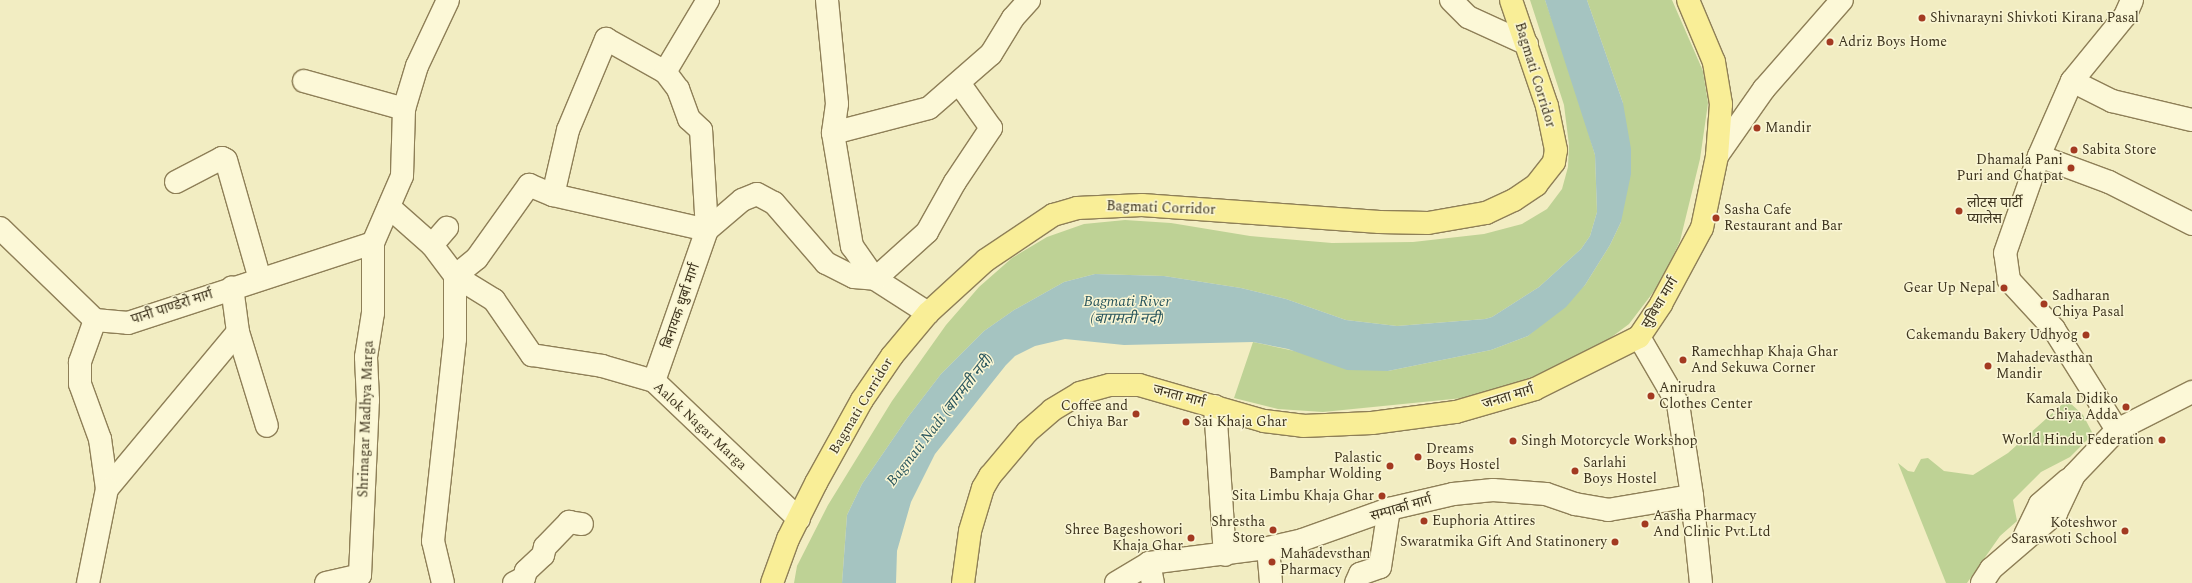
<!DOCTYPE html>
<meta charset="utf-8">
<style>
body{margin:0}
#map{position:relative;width:2192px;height:583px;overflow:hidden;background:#f2edc2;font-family:Spectral,"Noto Sans Devanagari",serif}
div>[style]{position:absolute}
.green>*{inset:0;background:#bed295}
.water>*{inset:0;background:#a5c4c1}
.roads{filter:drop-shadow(1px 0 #8e7f57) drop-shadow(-1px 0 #8e7f57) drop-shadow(0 1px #8e7f57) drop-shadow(0 -1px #8e7f57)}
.minor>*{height:22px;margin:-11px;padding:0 11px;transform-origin:11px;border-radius:11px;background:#fcf8d7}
.major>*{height:22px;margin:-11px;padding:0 11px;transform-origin:11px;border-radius:11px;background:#f9ee97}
.dots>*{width:11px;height:11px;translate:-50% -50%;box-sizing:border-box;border:2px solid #f9f5d3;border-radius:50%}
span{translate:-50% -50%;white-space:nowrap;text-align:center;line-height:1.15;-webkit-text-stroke:3px #f9f5d3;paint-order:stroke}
.poi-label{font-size:14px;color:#3d331d}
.left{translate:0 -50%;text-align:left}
.right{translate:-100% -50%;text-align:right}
.street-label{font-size:14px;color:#3d331d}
.water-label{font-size:15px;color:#2b575e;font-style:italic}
</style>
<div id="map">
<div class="green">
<div style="clip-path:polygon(1530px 0,1545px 0,1575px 86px,1595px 155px,1597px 212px,1590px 236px,1581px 249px,1539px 287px,1492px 317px,1485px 319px,1397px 326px,1346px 320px,1286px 299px,1241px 288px,1164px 276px,1095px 274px,1064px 282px,1014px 310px,984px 331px,941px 374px,908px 417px,862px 484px,847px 515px,842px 583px,794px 583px,797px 566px,828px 505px,892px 401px,946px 325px,979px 287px,1012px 258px,1047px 237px,1084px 224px,1125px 220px,1171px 223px,1250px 236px,1332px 243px,1413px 242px,1484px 234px,1522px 224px,1547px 209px,1562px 189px,1568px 167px,1569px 145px,1564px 105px)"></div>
<div style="clip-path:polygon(1587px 0,1672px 0,1703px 71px,1708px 103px,1700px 159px,1680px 241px,1661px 282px,1629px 324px,1605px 342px,1548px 371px,1504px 387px,1463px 398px,1323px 412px,1278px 409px,1234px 398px,1253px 342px,1388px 371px,1491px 350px,1528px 336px,1585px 285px,1610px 245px,1621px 222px,1623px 103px)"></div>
<div style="clip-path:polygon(2067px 400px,2083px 415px,2093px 434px,2070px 457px,2041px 472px,2013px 500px,2017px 521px,2000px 536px,1967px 583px,1946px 583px,1898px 463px,1908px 471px,1914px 472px,1921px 459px,1928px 458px,1944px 471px,1973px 475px,2008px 453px)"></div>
</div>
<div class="water">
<div style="clip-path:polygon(1545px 0,1587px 0,1623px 103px,1631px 149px,1631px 174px,1621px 222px,1610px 245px,1585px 285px,1566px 307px,1528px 336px,1491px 350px,1388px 371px,1347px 370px,1288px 349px,1253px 342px,1124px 345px,1065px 339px,1035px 346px,1015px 356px,1006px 365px,935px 454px,911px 502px,897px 551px,896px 583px,842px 583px,847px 515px,862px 484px,908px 417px,941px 374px,984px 331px,1014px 310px,1064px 282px,1095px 274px,1164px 276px,1241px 288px,1286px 299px,1346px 320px,1397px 326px,1485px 319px,1492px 317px,1539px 287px,1581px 249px,1590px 236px,1597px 212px,1595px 155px)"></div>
</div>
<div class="roads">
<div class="minor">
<div style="left:827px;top:0;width:104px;rotate:84.5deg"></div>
<div style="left:837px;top:104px;width:29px;rotate:98deg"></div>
<div style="left:833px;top:133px;width:115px;rotate:80.5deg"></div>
<div style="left:852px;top:246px;width:40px;rotate:55.1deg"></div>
<div style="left:875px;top:279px;width:63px;rotate:32.7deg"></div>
<div style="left:1451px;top:0;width:24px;rotate:45deg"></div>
<div style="left:1468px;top:17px;width:65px;rotate:24.6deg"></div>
<div style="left:304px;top:81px;width:104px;rotate:15.6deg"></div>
<div style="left:2072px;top:81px;width:45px;rotate:26.6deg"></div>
<div style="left:2112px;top:101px;width:82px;rotate:13.4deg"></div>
<div style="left:833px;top:133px;width:99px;rotate:-14.6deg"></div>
<div style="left:929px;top:108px;width:82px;rotate:-41.1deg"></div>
<div style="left:991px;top:54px;width:42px;rotate:-58.6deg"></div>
<div style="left:1013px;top:18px;width:24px;rotate:-48deg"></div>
<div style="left:1717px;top:156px;width:82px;rotate:-55deg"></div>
<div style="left:1764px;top:89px;width:118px;rotate:-48.8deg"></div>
<div style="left:2039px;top:156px;width:75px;rotate:20.4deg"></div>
<div style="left:2109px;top:182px;width:93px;rotate:26.8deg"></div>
<div style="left:176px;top:182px;width:52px;rotate:-27.6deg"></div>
<div style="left:222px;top:158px;width:4px;rotate:27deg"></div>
<div style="left:226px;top:160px;width:124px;rotate:74.1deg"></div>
<div style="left:553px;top:195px;width:67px;rotate:-77deg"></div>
<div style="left:568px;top:130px;width:99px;rotate:-67.3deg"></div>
<div style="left:606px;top:39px;width:68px;rotate:29.2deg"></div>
<div style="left:389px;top:207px;width:57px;rotate:41.5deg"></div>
<div style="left:432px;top:245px;width:39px;rotate:53deg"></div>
<div style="left:455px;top:276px;width:46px;rotate:31.6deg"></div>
<div style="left:494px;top:300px;width:67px;rotate:55.4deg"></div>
<div style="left:532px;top:355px;width:71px;rotate:8.9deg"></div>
<div style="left:602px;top:366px;width:54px;rotate:16.1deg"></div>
<div style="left:654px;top:381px;width:200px;rotate:43.6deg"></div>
<div style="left:0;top:228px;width:132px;rotate:44.1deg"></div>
<div style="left:95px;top:320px;width:33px;rotate:5deg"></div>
<div style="left:128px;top:323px;width:258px;rotate:-18.1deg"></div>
<div style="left:432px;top:245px;width:23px;rotate:-49deg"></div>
<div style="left:95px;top:320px;width:45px;rotate:109.7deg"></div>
<div style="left:80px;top:362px;width:22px;rotate:90deg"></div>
<div style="left:80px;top:384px;width:59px;rotate:70deg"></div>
<div style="left:100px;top:439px;width:50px;rotate:82deg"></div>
<div style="left:107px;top:489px;width:204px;rotate:-50.2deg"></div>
<div style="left:238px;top:332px;width:45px;rotate:-97.6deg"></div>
<div style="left:238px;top:332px;width:98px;rotate:72.9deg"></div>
<div style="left:1639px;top:337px;width:78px;rotate:59.8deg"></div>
<div style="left:1678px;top:404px;width:93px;rotate:81.3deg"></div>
<div style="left:1692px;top:496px;width:87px;rotate:84.1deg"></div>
<div style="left:654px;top:381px;width:160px;rotate:-70.7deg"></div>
<div style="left:707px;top:230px;width:100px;rotate:-93.4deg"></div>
<div style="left:701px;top:130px;width:16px;rotate:-137deg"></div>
<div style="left:689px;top:119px;width:32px;rotate:-110deg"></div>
<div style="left:678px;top:89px;width:21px;rotate:-127deg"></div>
<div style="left:665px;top:72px;width:84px;rotate:-59.2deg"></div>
<div style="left:1215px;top:406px;width:149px;rotate:86.2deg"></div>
<div style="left:2117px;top:430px;width:119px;rotate:-122deg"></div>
<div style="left:2054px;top:329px;width:67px;rotate:-132.6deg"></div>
<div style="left:2009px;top:280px;width:27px;rotate:-98deg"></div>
<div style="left:2005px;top:253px;width:103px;rotate:-70.7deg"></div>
<div style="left:2039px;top:156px;width:82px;rotate:-66.3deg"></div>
<div style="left:2072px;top:81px;width:84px;rotate:-50.8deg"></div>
<div style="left:2125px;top:16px;width:17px;rotate:-66deg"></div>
<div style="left:2025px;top:535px;width:34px;rotate:-64deg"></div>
<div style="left:2040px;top:504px;width:37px;rotate:-41deg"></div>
<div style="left:1268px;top:548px;width:35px;rotate:85deg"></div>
<div style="left:1149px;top:563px;width:20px;rotate:79deg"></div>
<div style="left:88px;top:583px;width:96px;rotate:-78.6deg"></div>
<div style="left:326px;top:583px;width:35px;rotate:-13deg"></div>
<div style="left:360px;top:575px;width:175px;rotate:-87.4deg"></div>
<div style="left:368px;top:400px;width:43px;rotate:-92.7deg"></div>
<div style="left:366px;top:357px;width:45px;rotate:-81deg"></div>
<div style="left:373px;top:313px;width:70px;rotate:-90deg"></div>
<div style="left:373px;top:243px;width:73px;rotate:-66.6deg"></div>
<div style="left:402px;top:176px;width:67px;rotate:-88.3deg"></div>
<div style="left:404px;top:109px;width:45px;rotate:-73.2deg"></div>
<div style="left:417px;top:66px;width:73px;rotate:-64.8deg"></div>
<div style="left:443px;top:583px;width:43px;rotate:-103.4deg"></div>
<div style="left:433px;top:541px;width:203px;rotate:-83.8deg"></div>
<div style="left:455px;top:339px;width:63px;rotate:-90deg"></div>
<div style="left:455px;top:276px;width:28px;rotate:-39deg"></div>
<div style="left:477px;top:258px;width:90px;rotate:-54.5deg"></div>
<div style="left:529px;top:185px;width:26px;rotate:23deg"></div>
<div style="left:553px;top:195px;width:158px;rotate:12.8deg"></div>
<div style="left:707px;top:230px;width:46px;rotate:-40.6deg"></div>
<div style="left:742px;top:200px;width:16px;rotate:-22deg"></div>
<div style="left:757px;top:194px;width:19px;rotate:28deg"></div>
<div style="left:774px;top:203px;width:79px;rotate:49.1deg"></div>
<div style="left:826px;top:263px;width:31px;rotate:27deg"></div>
<div style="left:854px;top:277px;width:21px;rotate:5deg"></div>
<div style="left:875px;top:279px;width:70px;rotate:-42.1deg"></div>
<div style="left:927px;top:232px;width:57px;rotate:-60.8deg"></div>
<div style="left:955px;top:182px;width:65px;rotate:-56.3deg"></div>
<div style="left:991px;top:128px;width:55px;rotate:-125.4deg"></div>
<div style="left:514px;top:583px;width:11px;rotate:-27deg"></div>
<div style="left:524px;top:578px;width:7px;rotate:-74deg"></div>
<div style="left:526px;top:571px;width:23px;rotate:-43deg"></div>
<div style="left:543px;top:555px;width:8px;rotate:-76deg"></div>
<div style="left:545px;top:547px;width:35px;rotate:-46deg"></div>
<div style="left:569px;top:522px;width:13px;rotate:9deg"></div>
<div style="left:1116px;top:583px;width:39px;rotate:-31deg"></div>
<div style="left:1149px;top:563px;width:120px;rotate:-7.2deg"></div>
<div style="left:1268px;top:548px;width:35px;rotate:-13deg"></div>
<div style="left:1302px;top:540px;width:92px;rotate:-19.6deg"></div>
<div style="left:1389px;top:509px;width:66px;rotate:-13.2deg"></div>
<div style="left:1453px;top:494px;width:40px;rotate:-5.7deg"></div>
<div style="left:1493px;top:490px;width:53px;rotate:4.3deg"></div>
<div style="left:1546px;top:494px;width:31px;rotate:19deg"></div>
<div style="left:1575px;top:504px;width:34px;rotate:10deg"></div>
<div style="left:1608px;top:510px;width:85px;rotate:-9.5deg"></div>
<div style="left:1356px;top:583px;width:10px;rotate:-66deg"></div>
<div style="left:1360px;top:574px;width:21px;rotate:-19deg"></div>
<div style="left:1380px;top:567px;width:59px;rotate:-81.2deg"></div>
<div style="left:1982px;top:583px;width:17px;rotate:-57deg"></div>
<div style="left:1991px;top:569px;width:86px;rotate:-40.7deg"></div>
<div style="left:2056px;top:513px;width:42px;rotate:-64.7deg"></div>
<div style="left:2074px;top:475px;width:62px;rotate:-46.3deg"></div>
<div style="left:2117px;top:430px;width:84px;rotate:-26.9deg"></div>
</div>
<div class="major">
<div style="left:772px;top:583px;width:47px;rotate:-70deg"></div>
<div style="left:788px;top:539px;width:63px;rotate:-63.4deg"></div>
<div style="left:816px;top:483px;width:95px;rotate:-61deg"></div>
<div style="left:862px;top:400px;width:53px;rotate:-55.7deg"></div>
<div style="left:892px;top:356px;width:56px;rotate:-50.1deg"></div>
<div style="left:928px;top:313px;width:79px;rotate:-42.4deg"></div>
<div style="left:986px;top:260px;width:81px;rotate:-33.9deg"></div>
<div style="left:1053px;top:215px;width:25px;rotate:-16deg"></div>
<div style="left:1077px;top:208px;width:65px;rotate:-2.6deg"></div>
<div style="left:1142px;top:205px;width:238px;rotate:4.1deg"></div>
<div style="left:1379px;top:222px;width:49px;rotate:1.2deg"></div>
<div style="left:1428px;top:223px;width:59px;rotate:-9.8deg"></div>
<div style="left:1486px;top:213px;width:31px;rotate:-25deg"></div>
<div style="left:1514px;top:200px;width:27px;rotate:-34deg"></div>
<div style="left:1536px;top:185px;width:29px;rotate:-52deg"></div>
<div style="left:1554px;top:162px;width:12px;rotate:-81deg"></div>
<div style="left:1556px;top:150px;width:45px;rotate:-101.6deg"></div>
<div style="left:1547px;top:106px;width:112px;rotate:-108.8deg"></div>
<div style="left:963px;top:583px;width:52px;rotate:-82.3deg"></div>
<div style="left:970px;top:531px;width:45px;rotate:-73.2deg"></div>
<div style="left:983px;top:488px;width:14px;rotate:-60deg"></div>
<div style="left:990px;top:476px;width:57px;rotate:-49.9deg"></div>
<div style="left:1027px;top:432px;width:33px;rotate:-41deg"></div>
<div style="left:1052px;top:410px;width:33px;rotate:-31deg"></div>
<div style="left:1080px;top:393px;width:31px;rotate:-15deg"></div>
<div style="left:1110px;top:385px;width:29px"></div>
<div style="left:1139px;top:385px;width:130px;rotate:16.1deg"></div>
<div style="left:1264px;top:421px;width:39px;rotate:7deg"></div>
<div style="left:1303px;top:426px;width:69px;rotate:-2.5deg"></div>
<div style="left:1372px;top:423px;width:85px;rotate:-7.5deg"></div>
<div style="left:1456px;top:412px;width:82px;rotate:-16.2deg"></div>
<div style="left:1535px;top:389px;width:116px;rotate:-26.6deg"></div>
<div style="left:1639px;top:337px;width:40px;rotate:-56deg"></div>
<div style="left:1661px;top:304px;width:86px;rotate:-61.7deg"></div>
<div style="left:1702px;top:228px;width:74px;rotate:-78.2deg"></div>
<div style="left:1717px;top:156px;width:52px;rotate:-85.6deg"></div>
<div style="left:1721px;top:104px;width:43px;rotate:-99.5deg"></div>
<div style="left:1714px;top:62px;width:67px;rotate:-112.8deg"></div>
</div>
</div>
<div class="dots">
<div style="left:1922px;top:18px;background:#a33a21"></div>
<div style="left:1830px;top:42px;background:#a33a21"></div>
<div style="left:1757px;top:128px;background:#a33a21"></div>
<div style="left:2074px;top:150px;background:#a33a21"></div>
<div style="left:2071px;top:168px;background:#a33a21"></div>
<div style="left:1959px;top:211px;background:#a33a21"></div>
<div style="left:1716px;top:218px;background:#a33a21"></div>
<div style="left:2004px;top:288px;background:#a33a21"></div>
<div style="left:2044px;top:304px;background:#a33a21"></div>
<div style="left:2086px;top:335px;background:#a33a21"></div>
<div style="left:1683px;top:360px;background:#a33a21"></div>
<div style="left:1988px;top:366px;background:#a33a21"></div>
<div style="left:1651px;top:396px;background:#a33a21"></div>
<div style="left:2126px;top:407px;background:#a33a21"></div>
<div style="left:1136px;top:414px;background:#a33a21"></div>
<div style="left:1186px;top:422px;background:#a33a21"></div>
<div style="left:2162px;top:440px;background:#a33a21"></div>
<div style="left:1513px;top:441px;background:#a33a21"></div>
<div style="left:1418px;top:457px;background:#a33a21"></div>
<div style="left:1390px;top:466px;background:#a33a21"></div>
<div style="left:1575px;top:471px;background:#a33a21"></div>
<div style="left:1382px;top:496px;background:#a33a21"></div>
<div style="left:1424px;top:521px;background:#a33a21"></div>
<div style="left:1645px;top:524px;background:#a33a21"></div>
<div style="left:1273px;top:530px;background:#a33a21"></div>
<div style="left:2125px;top:531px;background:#a33a21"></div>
<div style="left:1191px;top:538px;background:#a33a21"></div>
<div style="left:1615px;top:542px;background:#a33a21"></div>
<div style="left:1272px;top:562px;background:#a33a21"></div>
</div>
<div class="poi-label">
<span class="left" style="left:1930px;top:18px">Shivnarayni Shivkoti Kirana Pasal</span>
<span class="left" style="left:1838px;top:42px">Adriz Boys Home</span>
<span class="left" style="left:1765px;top:128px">Mandir</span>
<span class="left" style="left:2082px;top:150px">Sabita Store</span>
<span class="right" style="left:2063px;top:168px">Dhamala Pani<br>Puri and Chatpat</span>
<span class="left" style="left:1967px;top:211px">लोटस पार्टी<br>प्यालेस</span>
<span class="left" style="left:1724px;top:218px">Sasha Cafe<br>Restaurant and Bar</span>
<span class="right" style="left:1996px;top:288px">Gear Up Nepal</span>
<span class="left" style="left:2052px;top:304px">Sadharan<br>Chiya Pasal</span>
<span class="right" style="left:2078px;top:335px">Cakemandu Bakery Udhyog</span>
<span class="left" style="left:1691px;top:360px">Ramechhap Khaja Ghar<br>And Sekuwa Corner</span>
<span class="left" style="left:1996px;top:366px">Mahadevasthan<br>Mandir</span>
<span class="left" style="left:1659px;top:396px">Anirudra<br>Clothes Center</span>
<span class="right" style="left:2118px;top:407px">Kamala Didiko<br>Chiya Adda</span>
<span class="right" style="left:1128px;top:414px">Coffee and<br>Chiya Bar</span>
<span class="left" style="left:1194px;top:422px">Sai Khaja Ghar</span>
<span class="right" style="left:2154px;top:440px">World Hindu Federation</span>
<span class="left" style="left:1521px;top:441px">Singh Motorcycle Workshop</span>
<span class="left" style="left:1426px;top:457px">Dreams<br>Boys Hostel</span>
<span class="right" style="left:1382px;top:466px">Palastic<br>Bamphar Wolding</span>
<span class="left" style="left:1583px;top:471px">Sarlahi<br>Boys Hostel</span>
<span class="right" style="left:1374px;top:496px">Sita Limbu Khaja Ghar</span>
<span class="left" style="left:1653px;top:524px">Aasha Pharmacy<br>And Clinic Pvt.Ltd</span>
<span class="left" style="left:1432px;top:521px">Euphoria Attires</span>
<span class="right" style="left:1265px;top:530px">Shrestha<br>Store</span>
<span class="right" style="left:2117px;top:531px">Koteshwor<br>Saraswoti School</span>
<span class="right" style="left:1183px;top:538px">Shree Bageshowori<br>Khaja Ghar</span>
<span class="right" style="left:1607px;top:542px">Swaratmika Gift And Statinonery</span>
<span class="left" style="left:1280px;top:562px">Mahadevsthan<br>Pharmacy</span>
</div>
<div class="street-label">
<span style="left:1535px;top:75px;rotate:73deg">Bagmati Corridor</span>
<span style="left:1161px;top:208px;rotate:2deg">Bagmati Corridor</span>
<span style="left:1660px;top:303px;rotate:-59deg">सुबिधा मार्ग</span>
<span style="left:681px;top:306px;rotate:-71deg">बिनायक धुर्बा मार्ग</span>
<span style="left:172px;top:307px;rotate:-18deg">पानी पाण्डेरो मार्ग</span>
<span style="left:1179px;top:396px;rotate:15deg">जनता मार्ग</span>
<span style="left:1508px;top:397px;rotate:-17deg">जनता मार्ग</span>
<span style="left:861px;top:406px;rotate:-59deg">Bagmati Corridor</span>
<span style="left:366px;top:419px;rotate:-88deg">Shrinagar Madhya Marga</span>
<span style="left:700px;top:426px;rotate:43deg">Aalok Nagar Marga</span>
<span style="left:1401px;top:508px;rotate:-16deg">सम्पार्का मार्ग</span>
</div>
<div class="water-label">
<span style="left:1127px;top:310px">Bagmati River<br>(बागमती नदी)</span>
<span style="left:940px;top:420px;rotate:-52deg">Bagmati Nadi (बागमती नदी)</span>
</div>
</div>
